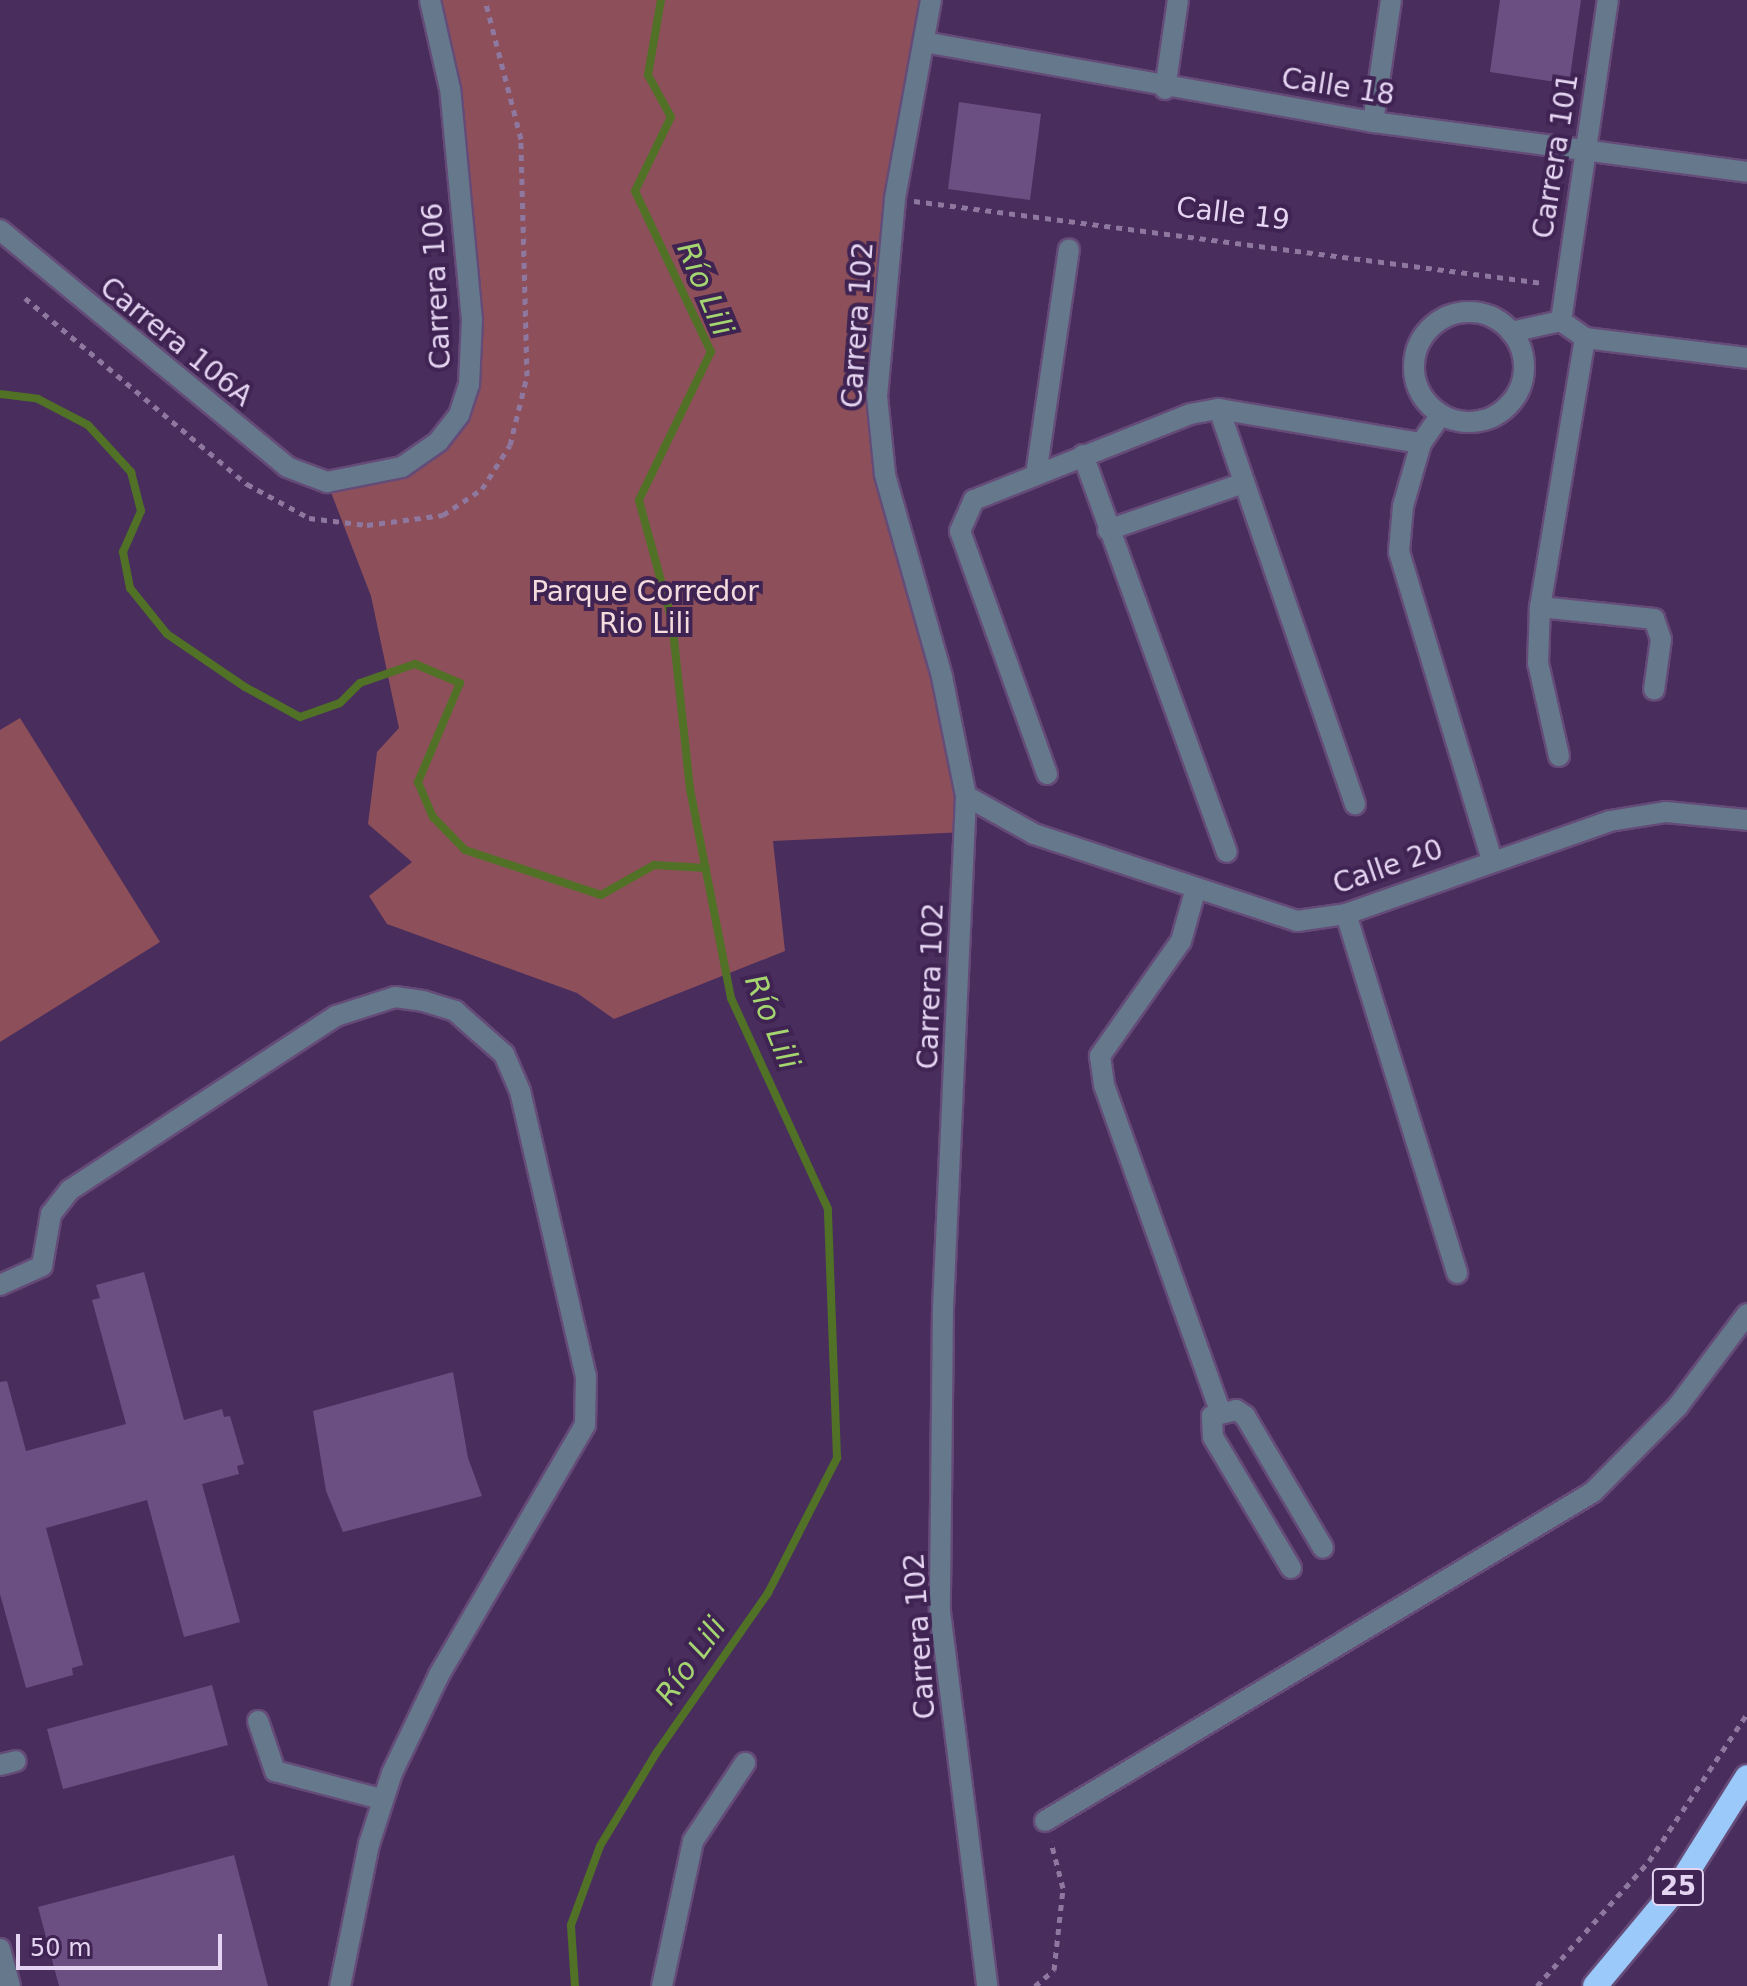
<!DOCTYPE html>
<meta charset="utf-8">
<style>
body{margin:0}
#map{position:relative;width:1747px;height:1986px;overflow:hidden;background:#492d5d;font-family:"DejaVu Sans",sans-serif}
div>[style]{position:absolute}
.green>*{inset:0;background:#8d505a}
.stream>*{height:8px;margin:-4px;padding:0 4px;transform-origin:4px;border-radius:4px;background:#507126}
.building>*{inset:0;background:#6c4f82}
.path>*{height:5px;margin-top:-2.5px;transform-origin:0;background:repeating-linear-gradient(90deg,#8e789f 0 6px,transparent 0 12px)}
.roads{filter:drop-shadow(2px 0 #654b78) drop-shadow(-2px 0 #654b78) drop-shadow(0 2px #654b78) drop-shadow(0 -2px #654b78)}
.minor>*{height:20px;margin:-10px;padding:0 10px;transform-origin:10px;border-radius:10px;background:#65788c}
.minor>.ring{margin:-10px;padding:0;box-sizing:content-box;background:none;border:20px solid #65788c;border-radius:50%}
.highway>*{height:24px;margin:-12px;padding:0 12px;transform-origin:12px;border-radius:12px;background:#9ac9fa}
span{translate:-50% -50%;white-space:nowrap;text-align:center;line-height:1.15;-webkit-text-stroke:8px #3f2352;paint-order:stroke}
.shield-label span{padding:2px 6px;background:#3f2352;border:2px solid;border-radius:6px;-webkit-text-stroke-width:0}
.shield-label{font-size:26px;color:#e5d5f2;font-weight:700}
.street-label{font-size:28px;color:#e5d5f2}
.park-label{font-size:28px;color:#f4dbde}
.water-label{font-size:30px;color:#a5d570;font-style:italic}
.scale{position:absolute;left:16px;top:1934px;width:206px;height:36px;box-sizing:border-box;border:4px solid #e5d5f2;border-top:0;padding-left:10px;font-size:24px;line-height:28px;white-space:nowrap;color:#e5d5f2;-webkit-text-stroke:6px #3f2352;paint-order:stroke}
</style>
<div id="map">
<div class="green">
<div style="clip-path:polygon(430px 0,931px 0,877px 396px,942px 677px,965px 832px,773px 841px,785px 951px,614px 1019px,577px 993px,387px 924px,369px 896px,412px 862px,368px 824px,377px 752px,399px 728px,371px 596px,327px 482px,403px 467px,459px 415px,472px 320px)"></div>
<div style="clip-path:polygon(20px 718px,160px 942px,0 1042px,0 730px)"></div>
</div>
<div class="stream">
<div style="left:0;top:394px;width:38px;rotate:7deg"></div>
<div style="left:38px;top:399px;width:56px;rotate:27.5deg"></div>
<div style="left:88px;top:425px;width:64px;rotate:47.5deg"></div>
<div style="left:131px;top:472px;width:40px;rotate:75.6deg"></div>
<div style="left:141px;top:511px;width:45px;rotate:113.7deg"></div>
<div style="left:123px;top:552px;width:37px;rotate:79deg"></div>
<div style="left:130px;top:588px;width:59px;rotate:51.2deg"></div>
<div style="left:167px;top:634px;width:94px;rotate:34.2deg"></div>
<div style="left:245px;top:687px;width:63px;rotate:28.6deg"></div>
<div style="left:300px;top:717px;width:42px;rotate:-19.3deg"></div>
<div style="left:340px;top:703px;width:28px;rotate:-45deg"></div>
<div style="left:360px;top:683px;width:58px;rotate:-19.1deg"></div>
<div style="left:415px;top:664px;width:49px;rotate:22.9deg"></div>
<div style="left:460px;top:683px;width:108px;rotate:113deg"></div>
<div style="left:418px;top:782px;width:38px;rotate:67deg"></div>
<div style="left:433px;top:817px;width:46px;rotate:45.9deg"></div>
<div style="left:465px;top:850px;width:143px;rotate:18.3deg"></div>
<div style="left:601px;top:895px;width:61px;rotate:-29.5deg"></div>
<div style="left:654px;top:865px;width:52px;rotate:3.3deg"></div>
<div style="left:575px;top:1986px;width:61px;rotate:-93.8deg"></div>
<div style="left:571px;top:1925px;width:84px;rotate:-69.8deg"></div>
<div style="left:600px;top:1846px;width:110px;rotate:-58.8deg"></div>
<div style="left:657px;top:1752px;width:194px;rotate:-55.1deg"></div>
<div style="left:768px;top:1593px;width:152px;rotate:-62.9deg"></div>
<div style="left:837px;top:1458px;width:249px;rotate:-92.1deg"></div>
<div style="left:828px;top:1209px;width:232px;rotate:-114.7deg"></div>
<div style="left:731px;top:998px;width:213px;rotate:-101.1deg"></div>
<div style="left:690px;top:789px;width:169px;rotate:-96.1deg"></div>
<div style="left:672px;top:621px;width:125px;rotate:-105.3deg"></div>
<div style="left:639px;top:500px;width:165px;rotate:-64.1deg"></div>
<div style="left:711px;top:352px;width:178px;rotate:-115.3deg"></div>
<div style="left:635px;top:191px;width:82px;rotate:-64.1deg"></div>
<div style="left:671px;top:117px;width:48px;rotate:-118.7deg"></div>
<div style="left:648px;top:75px;width:76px;rotate:-80.2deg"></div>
</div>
<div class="building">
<div style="clip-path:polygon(1500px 0,1581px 0,1569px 84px,1490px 72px)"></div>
<div style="clip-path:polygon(959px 102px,1041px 114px,1030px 200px,948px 189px)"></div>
<div style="clip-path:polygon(144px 1272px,184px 1420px,222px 1409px,224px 1417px,230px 1416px,244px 1464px,237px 1466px,239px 1474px,202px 1484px,240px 1622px,184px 1637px,147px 1500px,46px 1528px,83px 1665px,72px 1668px,73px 1675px,26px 1688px,0 1594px,0 1382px,7px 1381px,26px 1451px,126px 1424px,92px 1300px,100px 1298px,96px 1285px)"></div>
<div style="clip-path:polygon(453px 1372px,468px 1458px,482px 1496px,343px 1532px,326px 1491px,313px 1411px)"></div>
<div style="clip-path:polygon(212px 1685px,228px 1745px,63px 1789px,47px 1729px)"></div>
<div style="clip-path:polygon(234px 1855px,268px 1986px,59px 1986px,38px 1907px)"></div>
</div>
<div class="path">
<div style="left:914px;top:201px;width:634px;rotate:7.43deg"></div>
<div style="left:25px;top:298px;width:290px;rotate:40deg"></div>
<div style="left:247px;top:484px;width:71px;rotate:28.7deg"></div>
<div style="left:309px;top:518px;width:58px;rotate:6.9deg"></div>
<div style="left:367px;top:525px;width:77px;rotate:-7.5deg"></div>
<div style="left:443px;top:515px;width:47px;rotate:-33.7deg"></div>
<div style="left:482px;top:489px;width:52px;rotate:-57.5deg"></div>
<div style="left:510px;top:445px;width:71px;rotate:-76.2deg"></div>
<div style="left:527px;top:376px;width:237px;rotate:-91.5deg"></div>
<div style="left:521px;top:139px;width:144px;rotate:-104.5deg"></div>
<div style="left:1035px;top:1986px;width:25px;rotate:-40deg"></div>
<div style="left:1054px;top:1970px;width:82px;rotate:-83.7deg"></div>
<div style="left:1063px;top:1888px;width:48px;rotate:-104.6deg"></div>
<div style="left:1537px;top:1986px;width:168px;rotate:-48.1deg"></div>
<div style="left:1649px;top:1861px;width:177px;rotate:-56.3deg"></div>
</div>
<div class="roads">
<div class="minor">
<div style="left:931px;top:0;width:202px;rotate:100.3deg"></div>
<div style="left:895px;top:199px;width:198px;rotate:95.2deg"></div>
<div style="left:877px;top:396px;width:79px;rotate:84.2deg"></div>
<div style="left:885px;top:475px;width:210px;rotate:74.2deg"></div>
<div style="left:942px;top:677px;width:121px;rotate:78.6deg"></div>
<div style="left:966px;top:796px;width:513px;rotate:92.57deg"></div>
<div style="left:943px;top:1308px;width:304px;rotate:90.6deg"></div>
<div style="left:940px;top:1612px;width:377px;rotate:82.8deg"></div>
<div style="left:924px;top:42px;width:456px;rotate:10.1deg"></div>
<div style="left:1373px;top:122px;width:377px;rotate:7.6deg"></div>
<div style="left:1165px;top:89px;width:90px;rotate:-81.7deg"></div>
<div style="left:1373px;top:122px;width:123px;rotate:-81.6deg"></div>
<div style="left:0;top:230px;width:372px;rotate:39.5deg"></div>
<div style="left:287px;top:467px;width:43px;rotate:20.6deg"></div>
<div style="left:327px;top:482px;width:76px;rotate:-11.3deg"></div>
<div style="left:402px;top:467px;width:44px;rotate:-34.8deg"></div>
<div style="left:438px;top:442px;width:34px;rotate:-52deg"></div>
<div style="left:459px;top:415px;width:32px;rotate:-72deg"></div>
<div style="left:469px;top:385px;width:65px;rotate:-87.4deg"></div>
<div style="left:472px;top:320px;width:232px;rotate:-95.4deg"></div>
<div style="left:450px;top:89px;width:91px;rotate:-102.7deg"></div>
<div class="ring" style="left:1414px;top:312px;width:90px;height:90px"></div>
<div style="left:1561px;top:321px;width:324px;rotate:-81.7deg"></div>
<div style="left:1511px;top:332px;width:51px;rotate:-12.4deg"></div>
<div style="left:1561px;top:321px;width:29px;rotate:35deg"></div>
<div style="left:1585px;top:338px;width:163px;rotate:7deg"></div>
<div style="left:1219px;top:409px;width:418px;rotate:71deg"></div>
<div style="left:1440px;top:416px;width:33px;rotate:125deg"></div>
<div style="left:1421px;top:443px;width:66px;rotate:105.9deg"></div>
<div style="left:1403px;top:506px;width:46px;rotate:95deg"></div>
<div style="left:1399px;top:552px;width:322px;rotate:73.2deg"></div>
<div style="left:1083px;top:455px;width:422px;rotate:70.1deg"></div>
<div style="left:1036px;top:475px;width:228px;rotate:-81.7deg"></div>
<div style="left:1108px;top:530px;width:144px;rotate:-19.1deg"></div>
<div style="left:1540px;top:607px;width:115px;rotate:6deg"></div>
<div style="left:1654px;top:619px;width:21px;rotate:71deg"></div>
<div style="left:1661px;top:639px;width:51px;rotate:97.8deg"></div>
<div style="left:1559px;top:756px;width:95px;rotate:-102.7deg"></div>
<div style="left:1538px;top:663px;width:56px;rotate:-88deg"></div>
<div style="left:1540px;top:607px;width:273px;rotate:-80.5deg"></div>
<div style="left:1047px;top:774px;width:258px;rotate:-109.7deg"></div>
<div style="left:960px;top:531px;width:34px;rotate:-66deg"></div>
<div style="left:974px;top:500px;width:232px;rotate:-21.7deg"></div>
<div style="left:1190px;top:414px;width:29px;rotate:-10deg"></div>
<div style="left:1219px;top:409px;width:205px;rotate:9.6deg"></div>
<div style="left:966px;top:796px;width:78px;rotate:29.2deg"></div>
<div style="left:1034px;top:834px;width:277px;rotate:18.3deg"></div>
<div style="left:1297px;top:921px;width:49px;rotate:-8.1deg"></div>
<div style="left:1346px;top:914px;width:280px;rotate:-19.4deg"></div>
<div style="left:1610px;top:821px;width:57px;rotate:-9.1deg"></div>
<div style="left:1666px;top:812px;width:81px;rotate:5.6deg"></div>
<div style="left:1196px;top:888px;width:55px;rotate:105.8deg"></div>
<div style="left:1181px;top:941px;width:141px;rotate:125.2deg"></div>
<div style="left:1100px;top:1056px;width:29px;rotate:82deg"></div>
<div style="left:1104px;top:1085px;width:346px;rotate:70.4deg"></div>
<div style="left:1346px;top:914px;width:376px;rotate:72.8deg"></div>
<div style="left:0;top:1285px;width:46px;rotate:-24.3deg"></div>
<div style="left:42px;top:1266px;width:53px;rotate:-80.2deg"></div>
<div style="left:51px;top:1214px;width:31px;rotate:-52deg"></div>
<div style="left:70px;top:1190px;width:318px;rotate:-33.2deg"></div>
<div style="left:336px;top:1016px;width:62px;rotate:-17.9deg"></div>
<div style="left:395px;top:997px;width:28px;rotate:8deg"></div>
<div style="left:423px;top:1001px;width:34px;rotate:17deg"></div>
<div style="left:455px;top:1011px;width:65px;rotate:41.3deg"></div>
<div style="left:504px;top:1054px;width:40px;rotate:66.6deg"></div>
<div style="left:520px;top:1091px;width:293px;rotate:77deg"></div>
<div style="left:586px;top:1376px;width:49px;rotate:91.2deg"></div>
<div style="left:585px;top:1425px;width:290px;rotate:120.3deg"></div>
<div style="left:439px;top:1675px;width:109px;rotate:115.6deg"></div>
<div style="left:392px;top:1773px;width:75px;rotate:107.9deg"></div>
<div style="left:369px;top:1844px;width:145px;rotate:101.5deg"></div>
<div style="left:1291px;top:1568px;width:152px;rotate:-120.8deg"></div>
<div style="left:1213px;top:1437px;width:21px;rotate:-93deg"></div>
<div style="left:1212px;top:1416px;width:25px;rotate:-14deg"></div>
<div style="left:1236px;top:1410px;width:11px;rotate:34deg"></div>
<div style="left:1245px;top:1416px;width:153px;rotate:59.4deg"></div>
<div style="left:258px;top:1721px;width:53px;rotate:71.2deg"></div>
<div style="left:275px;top:1771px;width:110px;rotate:14.8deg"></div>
<div style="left:0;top:1765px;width:16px;rotate:-14deg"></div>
<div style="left:1045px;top:1821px;width:639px;rotate:-30.98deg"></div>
<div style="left:1593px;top:1492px;width:121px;rotate:-45.3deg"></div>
<div style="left:1678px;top:1406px;width:115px;rotate:-53.1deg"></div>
<div style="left:0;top:1949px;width:38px;rotate:75deg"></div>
<div style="left:662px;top:1986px;width:148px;rotate:-77.9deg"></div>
<div style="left:693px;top:1841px;width:94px;rotate:-56.3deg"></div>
</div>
<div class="highway">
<div style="left:1595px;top:1986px;width:133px;rotate:-50.2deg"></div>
<div style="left:1680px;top:1884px;width:126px;rotate:-57.9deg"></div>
</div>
</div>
<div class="shield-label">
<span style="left:1678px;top:1887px">25</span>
</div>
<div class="street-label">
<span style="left:1338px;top:87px;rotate:9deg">Calle 18</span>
<span style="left:1556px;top:156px;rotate:-81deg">Carrera 101</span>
<span style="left:1233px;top:214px;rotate:7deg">Calle 19</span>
<span style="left:437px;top:286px;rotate:-93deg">Carrera 106</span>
<span style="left:858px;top:325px;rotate:-86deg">Carrera 102</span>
<span style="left:176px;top:342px;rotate:39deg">Carrera 106A</span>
<span style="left:1388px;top:867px;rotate:-19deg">Calle 20</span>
<span style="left:931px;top:986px;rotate:-88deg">Carrera 102</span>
<span style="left:920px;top:1636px;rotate:-94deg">Carrera 102</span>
</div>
<div class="park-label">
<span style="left:645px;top:608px">Parque Corredor<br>Rio Lili</span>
</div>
<div class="water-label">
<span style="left:705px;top:289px;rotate:67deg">Río Lili</span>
<span style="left:772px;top:1022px;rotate:68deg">Río Lili</span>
<span style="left:691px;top:1661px;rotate:-55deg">Río Lili</span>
</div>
<div class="scale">50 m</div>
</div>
